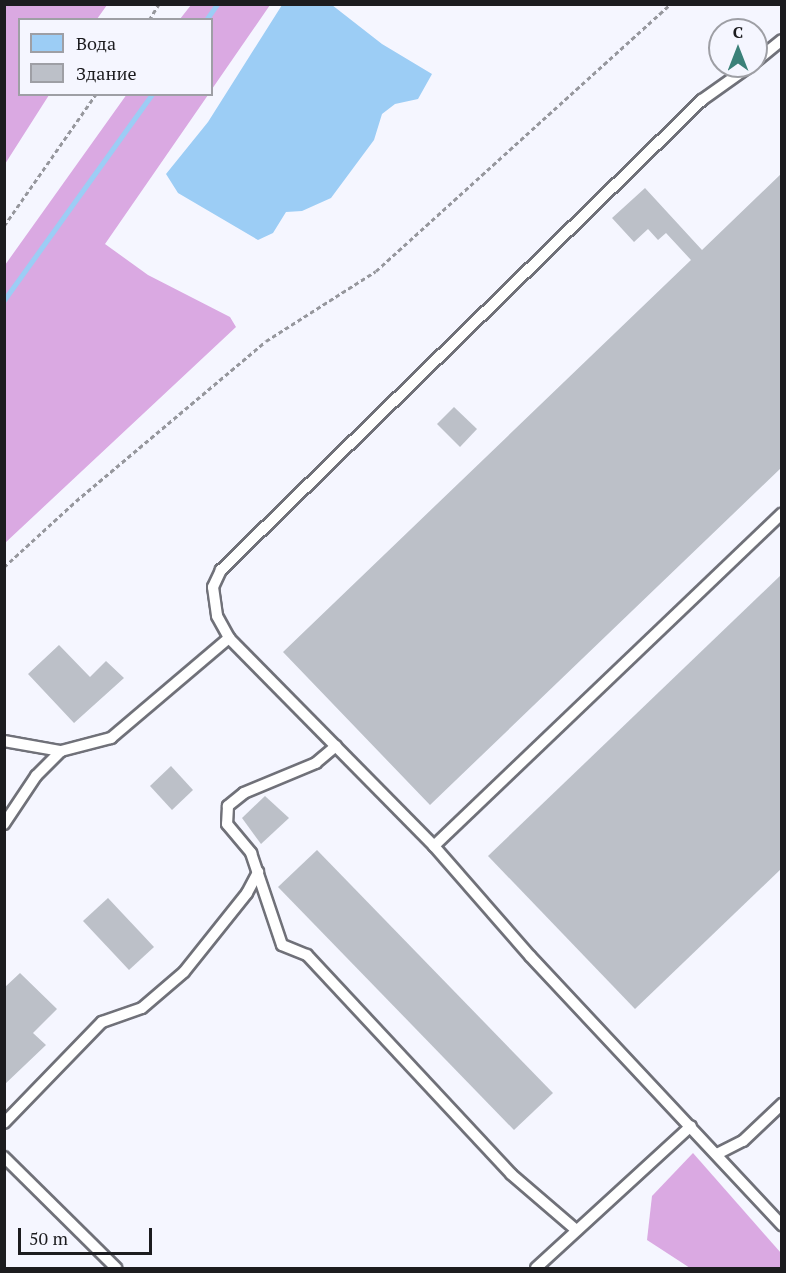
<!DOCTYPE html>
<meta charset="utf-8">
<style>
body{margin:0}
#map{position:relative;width:786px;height:1273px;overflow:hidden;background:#f5f6ff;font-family:"PT Serif",serif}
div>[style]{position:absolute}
.forest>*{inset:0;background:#daa9e2}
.water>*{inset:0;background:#9ccdf5}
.stream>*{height:5px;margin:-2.5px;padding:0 2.5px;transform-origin:2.5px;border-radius:2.5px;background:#9ccdf5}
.building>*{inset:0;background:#bcc0c8}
.path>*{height:3px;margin-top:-1.5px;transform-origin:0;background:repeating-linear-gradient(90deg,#96979d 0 4.5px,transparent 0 7.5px)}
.roads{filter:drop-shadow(2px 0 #707179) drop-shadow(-2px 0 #707179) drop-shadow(0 2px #707179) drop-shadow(0 -2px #707179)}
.service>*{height:10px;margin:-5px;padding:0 5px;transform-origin:5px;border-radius:5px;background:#fff}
span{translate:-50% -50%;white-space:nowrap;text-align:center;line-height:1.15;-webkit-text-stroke:4.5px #f5f6ff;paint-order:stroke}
.frame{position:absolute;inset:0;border:6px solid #1c1c1f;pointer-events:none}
.legend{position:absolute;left:18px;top:18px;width:195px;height:78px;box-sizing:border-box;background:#f5f6ff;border:2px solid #9e9fa5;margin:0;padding:8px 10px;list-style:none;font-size:18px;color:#1c1c1f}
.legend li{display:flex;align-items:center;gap:12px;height:30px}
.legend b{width:30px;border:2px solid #9e9fa5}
.north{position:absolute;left:708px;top:18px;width:60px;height:60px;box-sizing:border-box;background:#f5f6ff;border:2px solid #9e9fa5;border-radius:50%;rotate:0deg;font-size:16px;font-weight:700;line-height:24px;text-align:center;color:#1c1c1f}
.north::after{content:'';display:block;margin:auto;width:21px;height:27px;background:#3b8179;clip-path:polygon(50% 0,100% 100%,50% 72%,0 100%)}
.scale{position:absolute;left:18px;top:1228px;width:134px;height:27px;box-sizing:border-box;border:3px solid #1c1c1f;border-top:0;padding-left:8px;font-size:18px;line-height:21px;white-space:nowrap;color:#1c1c1f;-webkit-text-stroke:4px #f5f6ff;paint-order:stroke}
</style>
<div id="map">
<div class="forest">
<div style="clip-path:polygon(5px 4px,107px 5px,97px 19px,20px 20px,20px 94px,49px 95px,5px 164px)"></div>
<div style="clip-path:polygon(191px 5px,270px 5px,212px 89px,212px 20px,180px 19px)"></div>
<div style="clip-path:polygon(127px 94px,208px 95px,105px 244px,148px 275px,230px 317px,236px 327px,5px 543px,5px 265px)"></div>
<div style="clip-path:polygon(693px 1153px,781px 1253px,781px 1268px,690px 1268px,647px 1240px,652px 1196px)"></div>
</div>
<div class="water">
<div style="clip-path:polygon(282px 5px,332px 5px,382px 44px,432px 74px,418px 99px,395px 104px,382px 114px,374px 140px,331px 198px,302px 211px,286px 212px,273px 233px,258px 240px,178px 193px,166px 174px,208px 122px)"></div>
</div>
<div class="stream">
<div style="left:206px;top:20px;width:19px;rotate:-55deg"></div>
<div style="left:4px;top:300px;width:254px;rotate:-54.3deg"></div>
</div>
<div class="building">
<div style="clip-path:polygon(782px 173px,782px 467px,430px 805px,283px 652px,691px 260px,666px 233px,658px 240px,648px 229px,634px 242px,612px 218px,645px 188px,702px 250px)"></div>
<div style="clip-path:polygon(454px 407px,477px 429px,460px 447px,437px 424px)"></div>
<div style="clip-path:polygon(782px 574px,782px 868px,635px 1009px,488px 856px)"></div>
<div style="clip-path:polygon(59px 645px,90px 677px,106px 661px,124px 678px,74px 723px,28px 674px)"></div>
<div style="clip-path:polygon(171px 766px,193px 790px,172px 810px,150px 786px)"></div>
<div style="clip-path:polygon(265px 796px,289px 818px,261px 844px,242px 818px)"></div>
<div style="clip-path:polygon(317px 850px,553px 1093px,514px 1130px,278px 887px)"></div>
<div style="clip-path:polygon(108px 898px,154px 947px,129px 970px,83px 921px)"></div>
<div style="clip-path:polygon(20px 973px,57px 1009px,33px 1033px,46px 1045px,4px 1085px,4px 988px)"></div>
</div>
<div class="path">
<div style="left:149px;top:20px;width:19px;rotate:-58deg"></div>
<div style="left:4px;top:226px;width:161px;rotate:-55.1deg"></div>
<div style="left:4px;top:567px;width:98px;rotate:-42.5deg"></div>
<div style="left:76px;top:501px;width:248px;rotate:-40.1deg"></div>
<div style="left:266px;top:341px;width:130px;rotate:-32.5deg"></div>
<div style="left:376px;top:271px;width:397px;rotate:-42.2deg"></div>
</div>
<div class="roads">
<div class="service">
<div style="left:756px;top:61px;width:33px;rotate:-39deg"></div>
<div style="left:750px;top:66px;width:59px;rotate:144.7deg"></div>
<div style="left:702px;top:100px;width:673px;rotate:135.66deg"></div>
<div style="left:221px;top:570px;width:19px;rotate:115deg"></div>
<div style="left:213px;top:587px;width:29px;rotate:82deg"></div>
<div style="left:217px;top:616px;width:25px;rotate:61deg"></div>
<div style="left:229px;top:638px;width:292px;rotate:45.4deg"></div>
<div style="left:434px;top:846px;width:146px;rotate:48.9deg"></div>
<div style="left:530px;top:956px;width:369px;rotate:46.9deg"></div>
<div style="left:4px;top:741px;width:58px;rotate:10deg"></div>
<div style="left:61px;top:751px;width:52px;rotate:-14.6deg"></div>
<div style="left:111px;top:738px;width:155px;rotate:-40.3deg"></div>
<div style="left:336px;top:746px;width:26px;rotate:140deg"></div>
<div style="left:316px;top:763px;width:78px;rotate:157.4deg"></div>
<div style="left:244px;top:793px;width:21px;rotate:141deg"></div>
<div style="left:228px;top:806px;width:18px;rotate:93deg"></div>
<div style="left:227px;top:824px;width:38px;rotate:50deg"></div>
<div style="left:251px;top:853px;width:97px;rotate:71.4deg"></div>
<div style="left:282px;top:945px;width:27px;rotate:22deg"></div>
<div style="left:307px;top:955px;width:299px;rotate:47deg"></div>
<div style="left:511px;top:1174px;width:86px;rotate:40.7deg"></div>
<div style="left:4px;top:824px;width:58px;rotate:-56.3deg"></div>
<div style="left:36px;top:776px;width:35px;rotate:-45deg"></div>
<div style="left:434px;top:846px;width:481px;rotate:-43.7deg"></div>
<div style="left:4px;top:1123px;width:141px;rotate:-45.9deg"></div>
<div style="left:102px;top:1022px;width:42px;rotate:-19.3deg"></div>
<div style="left:142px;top:1008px;width:55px;rotate:-40.6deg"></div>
<div style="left:184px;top:972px;width:101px;rotate:-51.4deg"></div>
<div style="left:247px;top:893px;width:24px;rotate:-62deg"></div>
<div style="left:717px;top:1154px;width:29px;rotate:-27deg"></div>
<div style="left:743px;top:1141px;width:54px;rotate:-43.5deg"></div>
<div style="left:4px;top:1157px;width:158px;rotate:44.7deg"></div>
<div style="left:536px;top:1268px;width:210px;rotate:-42.5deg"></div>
</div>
</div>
<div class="frame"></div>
<ul class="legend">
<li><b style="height:16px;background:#9ccdf5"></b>Вода</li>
<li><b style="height:16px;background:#bcc0c8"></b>Здание</li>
</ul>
<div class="north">С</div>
<div class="scale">50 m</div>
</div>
